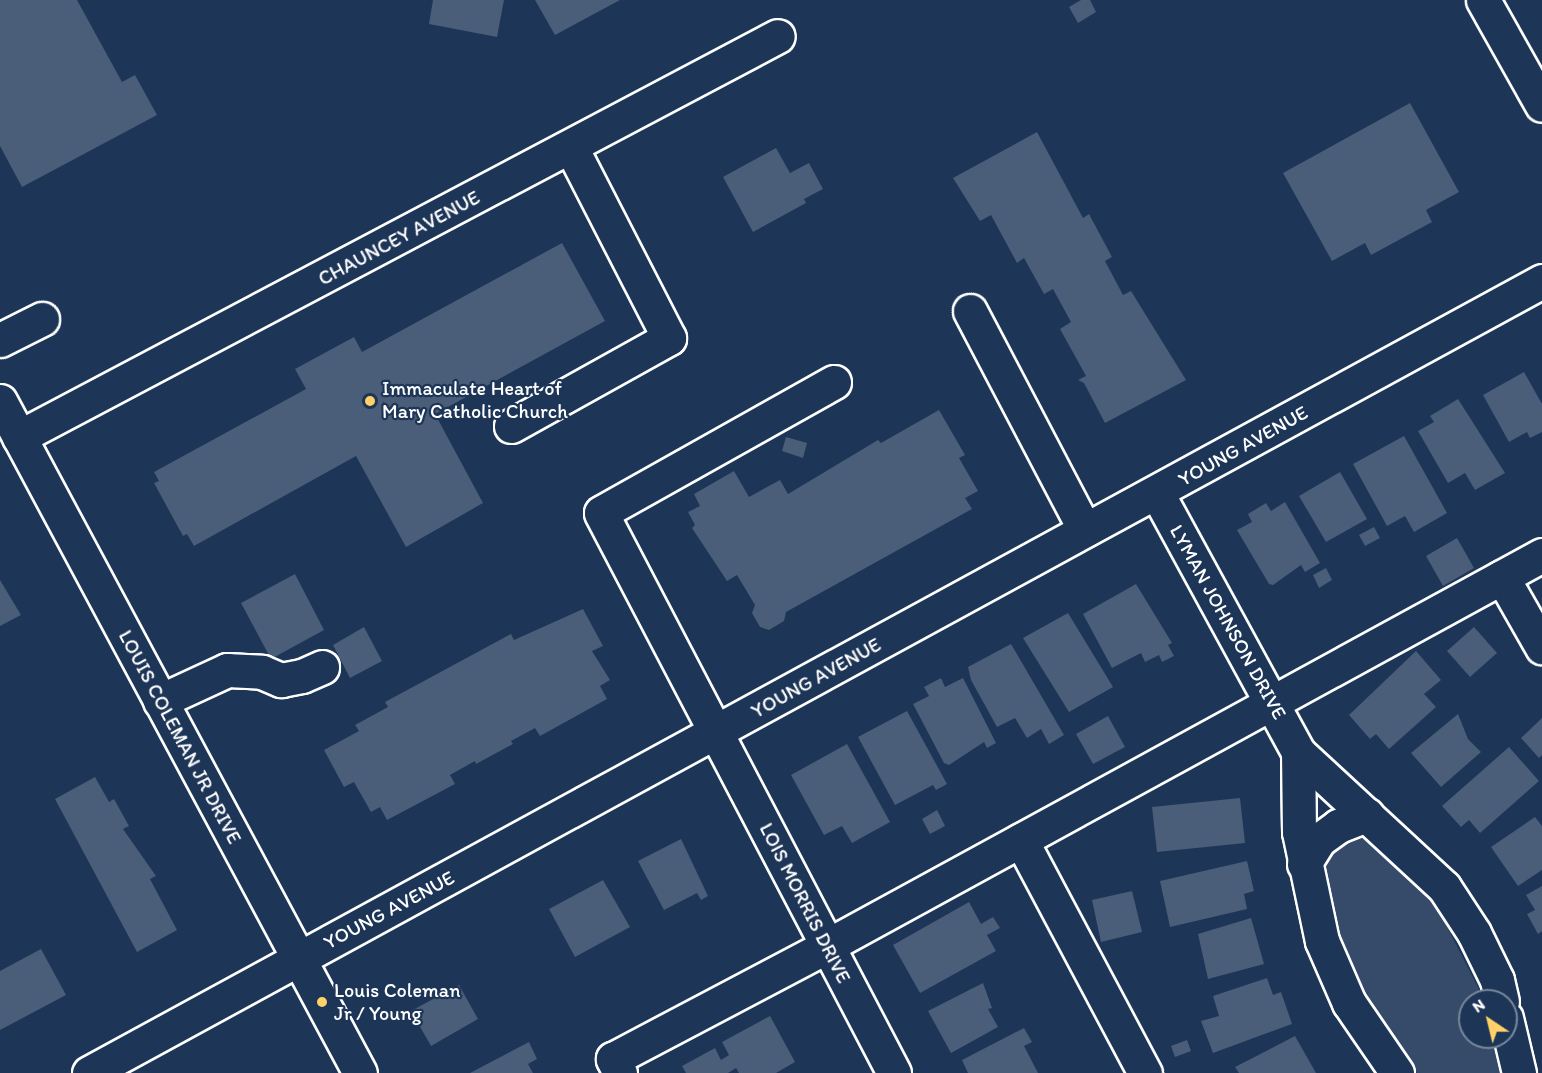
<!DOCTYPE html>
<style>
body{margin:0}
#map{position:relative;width:1542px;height:1073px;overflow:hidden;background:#1d3557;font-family:Itim,sans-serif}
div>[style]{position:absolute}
.green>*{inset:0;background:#364b69}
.building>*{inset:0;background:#4a5d79}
.roads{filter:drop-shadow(2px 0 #fff) drop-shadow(-2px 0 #fff) drop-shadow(0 2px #fff) drop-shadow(0 -2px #fff)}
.minor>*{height:33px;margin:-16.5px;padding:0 16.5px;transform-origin:16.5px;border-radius:16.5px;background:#1d3557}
.dots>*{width:16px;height:16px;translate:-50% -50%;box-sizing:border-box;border:3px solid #1d3557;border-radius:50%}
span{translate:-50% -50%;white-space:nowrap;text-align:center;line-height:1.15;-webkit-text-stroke:4.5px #1d3557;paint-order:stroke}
.street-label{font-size:20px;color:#fff}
.poi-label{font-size:20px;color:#fff}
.left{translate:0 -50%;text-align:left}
.north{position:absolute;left:1458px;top:989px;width:60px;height:60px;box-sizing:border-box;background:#1d3557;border:2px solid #77869a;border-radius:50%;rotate:325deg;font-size:16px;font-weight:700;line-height:24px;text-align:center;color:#fff}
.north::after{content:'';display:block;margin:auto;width:21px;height:27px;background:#ffd166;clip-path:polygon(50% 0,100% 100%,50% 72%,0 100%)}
</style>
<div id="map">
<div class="green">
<div style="clip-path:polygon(1349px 837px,1374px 840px,1421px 887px,1442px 917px,1485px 1001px,1470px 1001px,1470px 1037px,1496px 1037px,1501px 1073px,1417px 1073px,1375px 1016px,1338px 940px,1322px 872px,1331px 850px)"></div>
</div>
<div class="building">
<div style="clip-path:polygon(0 0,77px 0,122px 82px,135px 75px,157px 115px,22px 187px,0 146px)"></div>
<div style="clip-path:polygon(433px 0,504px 0,497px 37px,429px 24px)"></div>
<div style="clip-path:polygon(535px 0,620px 0,555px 35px)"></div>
<div style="clip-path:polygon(1081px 0,1090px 0,1096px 12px,1078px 23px,1069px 7px)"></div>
<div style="clip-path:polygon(1410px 103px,1459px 192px,1426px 210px,1432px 222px,1371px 255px,1365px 243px,1332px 261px,1283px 173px)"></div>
<div style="clip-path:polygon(1037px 132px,1083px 218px,1089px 214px,1112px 257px,1105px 261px,1123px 295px,1131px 291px,1186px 380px,1105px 423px,1084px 383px,1078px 380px,1086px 376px,1060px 329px,1071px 322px,1053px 289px,1044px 294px,1024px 258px,1017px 263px,991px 215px,980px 221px,953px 178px)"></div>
<div style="clip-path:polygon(776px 148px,790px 173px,809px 163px,823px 189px,804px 199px,806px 203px,753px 232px,723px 177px)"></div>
<div style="clip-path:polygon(562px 243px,605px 321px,435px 414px,483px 503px,406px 547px,356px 456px,194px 546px,187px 534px,183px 536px,154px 483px,159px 481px,154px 472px,306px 389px,295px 369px,354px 337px,362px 352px)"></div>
<div style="clip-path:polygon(1524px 372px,1542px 404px,1542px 432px,1530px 438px,1527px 432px,1509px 442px,1483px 395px)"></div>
<div style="clip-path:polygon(1458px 399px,1505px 473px,1475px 490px,1465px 473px,1448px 483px,1418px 431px,1434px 422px,1430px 416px)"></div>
<div style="clip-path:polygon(939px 410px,965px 455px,959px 458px,978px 491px,965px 498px,972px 509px,786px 612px,784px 621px,769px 630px,760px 627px,752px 613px,755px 605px,737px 575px,727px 581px,692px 528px,695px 525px,688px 512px,700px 506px,694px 494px,734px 471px,749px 497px,780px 480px,788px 494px,878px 440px,881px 443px)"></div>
<div style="clip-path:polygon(1404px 436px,1447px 513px,1414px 532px,1405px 516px,1387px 526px,1353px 464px)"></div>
<div style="clip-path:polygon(786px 437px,807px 443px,803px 458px,782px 451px)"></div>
<div style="clip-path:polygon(1340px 472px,1367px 519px,1326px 542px,1299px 496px)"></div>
<div style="clip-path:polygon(1285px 502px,1320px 563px,1305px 572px,1301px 565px,1273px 585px,1269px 584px,1237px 530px,1252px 522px,1248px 514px,1266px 503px,1271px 511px)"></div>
<div style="clip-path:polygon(1374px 527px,1380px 538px,1365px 546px,1359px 535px)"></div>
<div style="clip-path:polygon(1457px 538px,1474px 568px,1443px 586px,1426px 556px)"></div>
<div style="clip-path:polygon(1326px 568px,1332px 580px,1319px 588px,1313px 575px)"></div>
<div style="clip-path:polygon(295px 574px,324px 630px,271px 659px,241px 603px)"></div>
<div style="clip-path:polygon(0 580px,21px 615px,0 626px)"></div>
<div style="clip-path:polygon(1136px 584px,1172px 643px,1168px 645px,1174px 656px,1162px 662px,1159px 655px,1145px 662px,1141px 653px,1112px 668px,1083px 614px)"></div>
<div style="clip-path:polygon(583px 609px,603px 646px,592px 651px,610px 680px,600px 686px,607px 699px,540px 736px,535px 728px,511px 741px,513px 744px,476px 764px,475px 761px,450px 775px,455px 784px,387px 820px,380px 807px,371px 812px,354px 782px,344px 787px,324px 750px,359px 731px,355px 725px,388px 707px,385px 702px,511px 634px,514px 640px)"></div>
<div style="clip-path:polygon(1068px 613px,1113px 687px,1069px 712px,1023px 638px)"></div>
<div style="clip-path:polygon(364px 627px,382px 661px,350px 678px,333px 645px)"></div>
<div style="clip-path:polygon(1474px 627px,1497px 653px,1470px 677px,1447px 651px)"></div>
<div style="clip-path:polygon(1011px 644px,1064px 735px,1049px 744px,1041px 729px,1027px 738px,1015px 718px,997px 727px,971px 680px,968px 667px)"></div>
<div style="clip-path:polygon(1416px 651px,1441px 680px,1424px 694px,1436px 707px,1389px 749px,1376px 734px,1370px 739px,1349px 715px)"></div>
<div style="clip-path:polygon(941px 678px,945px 687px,963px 678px,996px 743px,987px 748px,984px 742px,949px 765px,944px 763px,913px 704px,929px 696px,924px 687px)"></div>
<div style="clip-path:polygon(907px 711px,947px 784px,936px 790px,933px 785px,895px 805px,858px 737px)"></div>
<div style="clip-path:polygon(1458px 714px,1468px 739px,1481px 752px,1441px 787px,1411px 753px)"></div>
<div style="clip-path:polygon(1108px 716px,1125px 747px,1093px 764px,1076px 734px)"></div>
<div style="clip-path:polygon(1542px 718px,1542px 755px,1539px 758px,1521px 738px)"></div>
<div style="clip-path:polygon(847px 744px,890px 822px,852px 843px,842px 826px,824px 835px,791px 775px)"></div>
<div style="clip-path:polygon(1509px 747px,1539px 781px,1480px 833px,1469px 820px,1461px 827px,1442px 806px)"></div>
<div style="clip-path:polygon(95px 777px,109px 802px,114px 799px,129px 826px,123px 829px,156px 876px,150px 879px,177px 930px,137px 952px,55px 799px)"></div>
<div style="clip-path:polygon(1240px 798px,1245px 843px,1157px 852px,1152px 807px)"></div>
<div style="clip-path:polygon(937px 810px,945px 826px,930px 834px,922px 819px)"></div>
<div style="clip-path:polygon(1535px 817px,1542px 826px,1542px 870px,1518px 886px,1491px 847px)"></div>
<div style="clip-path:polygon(681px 839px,708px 896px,701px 900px,697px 893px,664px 910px,638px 861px)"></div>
<div style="clip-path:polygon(1247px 861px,1254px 891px,1244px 894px,1247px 909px,1170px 927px,1160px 881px)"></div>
<div style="clip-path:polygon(603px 880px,630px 927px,575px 957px,549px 909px)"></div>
<div style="clip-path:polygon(1542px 886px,1542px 931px,1538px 934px,1527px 914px,1535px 910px,1526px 895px)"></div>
<div style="clip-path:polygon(1132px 891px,1142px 932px,1101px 942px,1092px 900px)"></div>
<div style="clip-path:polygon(969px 902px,981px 924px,993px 917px,1000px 928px,987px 935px,996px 951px,920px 993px,893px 945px)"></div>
<div style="clip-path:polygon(1251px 918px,1264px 964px,1208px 979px,1198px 934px)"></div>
<div style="clip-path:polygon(41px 949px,66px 995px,0 1030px,0 971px)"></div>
<div style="clip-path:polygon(1267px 978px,1273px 995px,1281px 992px,1292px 1024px,1213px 1053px,1201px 1021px,1219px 1016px,1213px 996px)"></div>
<div style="clip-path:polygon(983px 983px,992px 1008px,988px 1009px,998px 1027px,951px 1053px,928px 1011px)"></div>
<div style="clip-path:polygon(459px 985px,478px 1019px,431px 1046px,411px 1011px)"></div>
<div style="clip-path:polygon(770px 1016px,795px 1062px,776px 1073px,739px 1073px,736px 1068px,728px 1073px,686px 1073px,682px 1066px,715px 1048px,721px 1060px,729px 1055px,722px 1042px)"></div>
<div style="clip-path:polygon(1024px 1028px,1032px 1042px,1024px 1046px,1038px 1073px,968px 1073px,962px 1060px)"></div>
<div style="clip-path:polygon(1295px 1036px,1316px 1073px,1239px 1073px,1235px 1067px)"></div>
<div style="clip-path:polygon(1187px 1040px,1191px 1051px,1175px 1057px,1171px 1046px)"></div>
<div style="clip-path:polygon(529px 1042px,537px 1059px,528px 1064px,533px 1073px,470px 1073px)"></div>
</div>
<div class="roads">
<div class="minor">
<div style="left:1483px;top:0;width:120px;rotate:60.7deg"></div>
<div style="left:970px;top:311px;width:247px;rotate:62.3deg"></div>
<div style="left:0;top:340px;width:47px;rotate:-26.6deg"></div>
<div style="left:834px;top:382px;width:267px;rotate:150.7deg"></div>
<div style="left:601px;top:513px;width:632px;rotate:62.38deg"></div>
<div style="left:0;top:401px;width:762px;rotate:61.82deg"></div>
<div style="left:511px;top:426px;width:181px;rotate:-29.1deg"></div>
<div style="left:669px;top:338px;width:215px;rotate:-117.2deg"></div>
<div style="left:19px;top:437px;width:858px;rotate:-27.85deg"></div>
<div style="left:1157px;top:493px;width:295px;rotate:61.4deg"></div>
<div style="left:1502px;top:577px;width:81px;rotate:60.3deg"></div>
<div style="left:160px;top:701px;width:74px;rotate:-24.8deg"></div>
<div style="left:227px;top:670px;width:35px;rotate:3deg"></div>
<div style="left:262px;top:672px;width:21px;rotate:23deg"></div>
<div style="left:281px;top:680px;width:21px;rotate:-11deg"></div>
<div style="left:302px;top:676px;width:22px;rotate:-24deg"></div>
<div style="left:1021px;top:840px;width:264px;rotate:62deg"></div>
<div style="left:1304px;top:864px;width:28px;rotate:-58deg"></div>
<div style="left:1319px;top:840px;width:24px;rotate:-36deg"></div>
<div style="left:1338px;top:826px;width:31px;rotate:-21deg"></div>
<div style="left:1506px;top:1018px;width:57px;rotate:76.7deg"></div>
<div style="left:89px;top:1073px;width:1655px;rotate:-28.59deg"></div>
<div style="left:620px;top:1073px;width:16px;rotate:-117deg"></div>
<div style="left:613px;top:1059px;width:242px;rotate:-27.8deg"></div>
<div style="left:827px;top:946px;width:815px;rotate:-28.67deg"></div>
<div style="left:1397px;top:1073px;width:85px;rotate:-124.4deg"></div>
<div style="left:1349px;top:1003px;width:68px;rotate:-113.5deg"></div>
<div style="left:1322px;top:941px;width:111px;rotate:-101.9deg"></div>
<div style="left:1299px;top:832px;width:80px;rotate:-90.7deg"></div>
<div style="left:1298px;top:752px;width:199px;rotate:42.8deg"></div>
<div style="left:1444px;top:887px;width:55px;rotate:56.9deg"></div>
<div style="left:1474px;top:933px;width:52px;rotate:63.9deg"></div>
<div style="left:1497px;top:980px;width:22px;rotate:77deg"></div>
</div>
</div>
<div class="dots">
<div style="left:370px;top:401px;background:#ffd166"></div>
<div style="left:322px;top:1002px;background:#ffd166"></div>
</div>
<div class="street-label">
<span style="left:399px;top:238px;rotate:-28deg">CHAUNCEY AVENUE</span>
<span style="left:1243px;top:446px;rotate:-29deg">YOUNG AVENUE</span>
<span style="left:1228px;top:622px;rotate:61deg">LYMAN JOHNSON DRIVE</span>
<span style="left:816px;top:678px;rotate:-29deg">YOUNG AVENUE</span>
<span style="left:180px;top:737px;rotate:62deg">LOUIS COLEMAN JR DRIVE</span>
<span style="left:805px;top:903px;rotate:63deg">LOIS MORRIS DRIVE</span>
<span style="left:389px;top:910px;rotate:-28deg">YOUNG AVENUE</span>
</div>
<div class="poi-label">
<span class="left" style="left:382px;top:400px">Immaculate Heart of<br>Mary Catholic Church</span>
<span class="left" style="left:334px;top:1002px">Louis Coleman<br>Jr / Young</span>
</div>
<div class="north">N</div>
</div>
